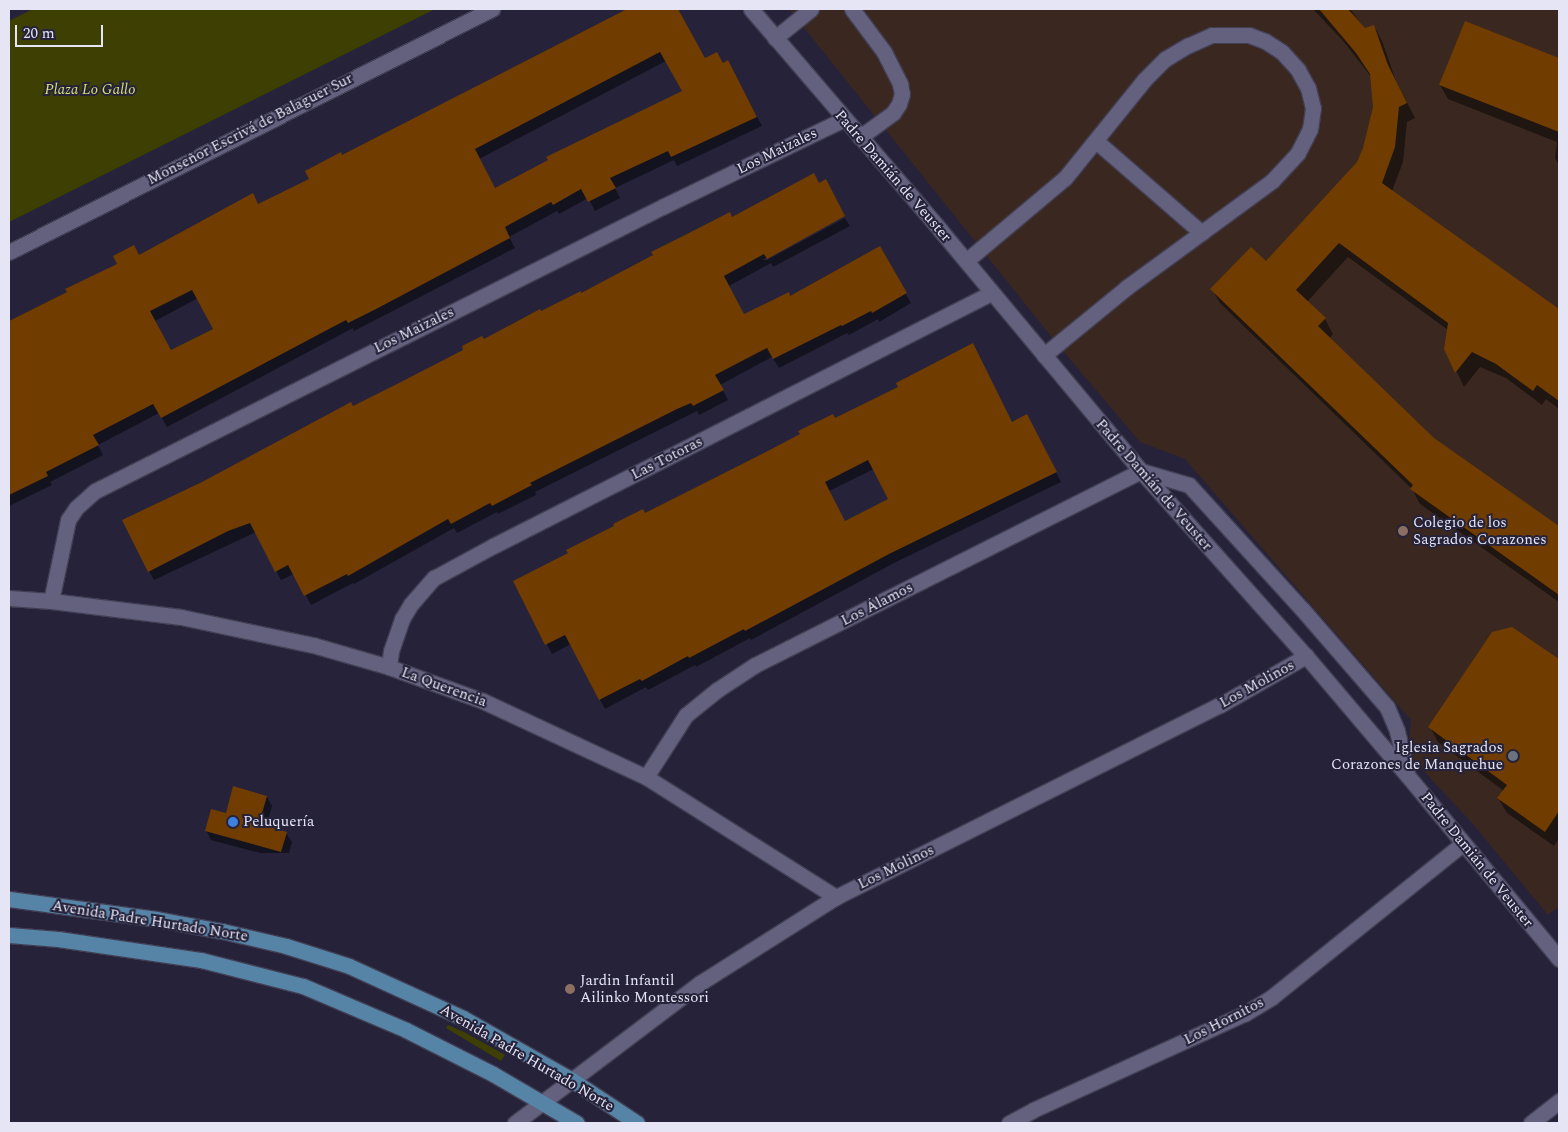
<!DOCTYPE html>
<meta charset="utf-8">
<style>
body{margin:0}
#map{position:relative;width:1568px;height:1132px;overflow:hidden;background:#25223a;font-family:Spectral,serif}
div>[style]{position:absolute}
.education>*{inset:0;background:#3a2820}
.green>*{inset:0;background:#3e4003}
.shadow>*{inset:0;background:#0007}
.building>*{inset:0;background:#703c00}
.roads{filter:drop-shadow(1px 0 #423f54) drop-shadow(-1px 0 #423f54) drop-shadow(0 1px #423f54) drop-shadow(0 -1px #423f54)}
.minor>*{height:15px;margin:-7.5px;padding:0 7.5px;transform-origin:7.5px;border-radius:7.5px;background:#63617d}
.major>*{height:15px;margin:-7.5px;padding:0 7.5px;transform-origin:7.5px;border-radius:7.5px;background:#5584a6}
.dots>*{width:14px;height:14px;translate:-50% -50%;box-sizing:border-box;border:2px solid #25223a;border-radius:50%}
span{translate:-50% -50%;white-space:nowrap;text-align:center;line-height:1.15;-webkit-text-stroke:4px #25223a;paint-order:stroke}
.park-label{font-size:15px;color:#d8de77;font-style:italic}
.street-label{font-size:15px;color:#e5e5f5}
.poi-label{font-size:15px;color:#e5e5f5}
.left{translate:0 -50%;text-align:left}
.right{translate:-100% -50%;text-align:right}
.frame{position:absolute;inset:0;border:10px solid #e5e5f5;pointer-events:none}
.scale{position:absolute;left:15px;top:25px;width:88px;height:22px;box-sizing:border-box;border:2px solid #e5e5f5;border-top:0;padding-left:6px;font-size:15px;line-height:18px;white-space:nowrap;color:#e5e5f5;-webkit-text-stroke:4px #25223a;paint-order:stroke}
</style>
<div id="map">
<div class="education">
<div style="clip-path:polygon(789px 9px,1559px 9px,1559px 910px,1557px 908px,1548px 915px,1472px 823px,1408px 754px,1411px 720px,1185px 459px,1140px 442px,1058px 345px)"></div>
</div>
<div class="green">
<div style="clip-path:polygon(33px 9px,435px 9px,9px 222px,9px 21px)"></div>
<div style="clip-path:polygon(448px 1025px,464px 1032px,505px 1055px,501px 1061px,446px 1028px)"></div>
</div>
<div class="shadow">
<div style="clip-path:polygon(evenodd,628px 9px,677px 9px,705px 60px,723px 64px,733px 71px,762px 126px,677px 166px,674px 160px,615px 188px,620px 198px,595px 211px,588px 198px,559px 214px,557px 211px,509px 237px,515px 248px,354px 331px,353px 328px,167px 427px,159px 413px,98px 445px,103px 455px,50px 482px,52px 485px,9px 506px,9px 321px,139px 256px,258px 205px,310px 180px,342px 156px,628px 9px,666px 61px,683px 92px,495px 190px,479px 159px,666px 61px,628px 9px,198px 298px,214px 329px,171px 351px,155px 321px,198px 298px)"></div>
<div style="clip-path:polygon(1313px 9px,1350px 9px,1365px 29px,1374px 26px,1382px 41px,1396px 81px,1415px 118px,1407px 122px,1403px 162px,1392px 191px,1559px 310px,1559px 409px,1546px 399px,1542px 405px,1506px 378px,1480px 367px,1464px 387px,1446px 349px,1448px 330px,1348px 257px,1307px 302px,1325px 319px,1333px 334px,1329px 339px,1433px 439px,1559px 528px,1559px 602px,1420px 504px,1412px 489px,1220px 303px,1212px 289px,1266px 263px,1359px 163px,1368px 136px,1374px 107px,1372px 78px,1344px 42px)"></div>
<div style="clip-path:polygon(1466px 23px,1559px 59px,1559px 165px,1555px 158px,1557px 142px,1448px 99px,1440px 85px)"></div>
<div style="clip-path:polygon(819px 184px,844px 215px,762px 260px,767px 260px,845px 218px,850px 226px,773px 267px,771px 263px,729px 286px,744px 315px,790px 297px,879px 248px,911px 303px,879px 322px,878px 319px,849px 335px,847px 333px,779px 368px,772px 357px,720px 385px,728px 400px,699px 415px,697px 411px,535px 492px,536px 495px,498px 514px,497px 512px,457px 533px,454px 528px,354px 584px,353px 583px,311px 605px,294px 574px,281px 580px,256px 532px,154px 580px,149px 571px,202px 484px,484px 341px,732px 218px)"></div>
<div style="clip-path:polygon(evenodd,835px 420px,1032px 425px,1061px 482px,894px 563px,751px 640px,750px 638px,696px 667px,695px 665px,648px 690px,646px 687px,605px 709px,571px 644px,552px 654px,514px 581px,835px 420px,874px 469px,890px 500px,845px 522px,829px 491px,874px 469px)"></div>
<div style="clip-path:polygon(1512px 628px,1559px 661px,1559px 838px,1554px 846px,1507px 813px,1498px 798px,1504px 791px,1438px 742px,1430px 727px)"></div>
<div style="clip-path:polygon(267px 797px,272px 806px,266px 827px,286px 833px,292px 842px,289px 853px,260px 853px,211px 840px,206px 830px,226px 815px)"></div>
</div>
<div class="building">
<div style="clip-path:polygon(evenodd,627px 9px,678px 9px,705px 58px,717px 52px,723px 63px,728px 60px,757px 117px,671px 157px,668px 151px,610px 178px,616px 188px,588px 202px,581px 189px,553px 205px,551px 202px,505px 227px,510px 238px,378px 308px,348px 323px,346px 320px,161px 418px,153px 404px,93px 435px,99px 445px,46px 472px,48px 476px,9px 495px,9px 321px,67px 292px,65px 289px,117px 264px,113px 256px,134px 245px,139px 255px,253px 193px,258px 204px,309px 179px,305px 171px,341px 152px,342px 155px,627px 9px,660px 52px,682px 91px,546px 157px,548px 160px,495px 188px,475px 149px,660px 52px,627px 9px,192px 290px,213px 329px,171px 350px,150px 311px,192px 290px)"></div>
<div style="clip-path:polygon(1319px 9px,1348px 9px,1365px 28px,1374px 25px,1388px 65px,1407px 103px,1399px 107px,1395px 147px,1382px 183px,1559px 309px,1559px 401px,1537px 385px,1533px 391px,1496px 364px,1472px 352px,1455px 373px,1444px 349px,1448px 323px,1339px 243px,1296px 290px,1326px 318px,1318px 326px,1434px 438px,1559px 526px,1559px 595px,1410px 489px,1413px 485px,1210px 289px,1251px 247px,1266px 261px,1357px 162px,1363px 148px,1373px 107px,1370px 74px,1356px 53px)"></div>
<div style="clip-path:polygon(1465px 21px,1559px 58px,1559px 132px,1439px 85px)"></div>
<div style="clip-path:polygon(814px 173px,819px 183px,826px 179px,845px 216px,767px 259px,764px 254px,724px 276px,744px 314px,789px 292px,790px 296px,880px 246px,907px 293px,872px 313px,871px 311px,842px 326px,841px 325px,773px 359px,767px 348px,715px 375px,724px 390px,693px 406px,691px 403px,677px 409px,530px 483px,532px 485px,492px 506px,490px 503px,451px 524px,448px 519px,348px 576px,347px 574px,304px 596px,288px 565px,275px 572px,250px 523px,228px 531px,148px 572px,122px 520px,202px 482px,351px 402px,353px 406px,397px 384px,463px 350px,462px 346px,482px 336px,484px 339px,540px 309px,541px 311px,581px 291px,581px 293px,653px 255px,651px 252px,683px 236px,730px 212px,732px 217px)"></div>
<div style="clip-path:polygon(evenodd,973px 343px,1012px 422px,1027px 414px,1057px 472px,889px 554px,745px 631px,744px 629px,689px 658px,688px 656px,642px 681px,640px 679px,599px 700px,565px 635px,545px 645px,513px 581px,568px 553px,566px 550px,614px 526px,613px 524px,643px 509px,645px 513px,760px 455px,800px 434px,798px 431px,833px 414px,835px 418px,898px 387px,896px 383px,973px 343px,868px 460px,888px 499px,845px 521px,825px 482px,868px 460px)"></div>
<div style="clip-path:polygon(1512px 627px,1559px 659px,1559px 811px,1545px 832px,1497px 798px,1507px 785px,1428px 727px,1492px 632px)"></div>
<div style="clip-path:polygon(233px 786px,267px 796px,259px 824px,287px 832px,281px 852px,205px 831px,211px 809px,226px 813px)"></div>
</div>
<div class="roads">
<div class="minor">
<div style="left:751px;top:9px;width:292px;rotate:49.4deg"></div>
<div style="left:941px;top:231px;width:312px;rotate:50.2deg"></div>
<div style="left:1141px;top:471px;width:248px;rotate:48.3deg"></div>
<div style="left:1306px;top:656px;width:156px;rotate:49.7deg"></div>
<div style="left:1407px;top:775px;width:239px;rotate:50.4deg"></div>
<div style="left:852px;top:9px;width:54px;rotate:53.3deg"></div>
<div style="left:884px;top:52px;width:36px;rotate:63deg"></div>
<div style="left:900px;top:84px;width:10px;rotate:79deg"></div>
<div style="left:902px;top:94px;width:10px;rotate:107deg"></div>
<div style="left:899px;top:104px;width:11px;rotate:124deg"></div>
<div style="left:893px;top:113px;width:41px;rotate:144deg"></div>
<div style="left:775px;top:38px;width:46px;rotate:-38.9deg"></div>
<div style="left:1096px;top:141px;width:140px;rotate:41deg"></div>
<div style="left:9px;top:252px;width:541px;rotate:-26.71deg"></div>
<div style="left:966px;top:261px;width:129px;rotate:-40deg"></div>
<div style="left:1065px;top:178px;width:126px;rotate:-51.1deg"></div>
<div style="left:1144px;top:80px;width:30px;rotate:-45deg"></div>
<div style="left:1165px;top:59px;width:26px;rotate:-31deg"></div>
<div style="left:1187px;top:46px;width:27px;rotate:-24deg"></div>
<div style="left:1212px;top:35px;width:37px"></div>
<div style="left:1249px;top:35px;width:17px;rotate:21deg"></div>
<div style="left:1265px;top:41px;width:20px;rotate:33deg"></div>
<div style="left:1282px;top:52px;width:24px;rotate:48deg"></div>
<div style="left:1298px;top:70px;width:21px;rotate:61deg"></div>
<div style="left:1308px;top:88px;width:21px;rotate:76deg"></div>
<div style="left:1313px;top:108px;width:21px;rotate:98deg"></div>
<div style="left:1310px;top:129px;width:27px;rotate:117deg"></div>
<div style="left:1298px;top:153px;width:38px;rotate:133deg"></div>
<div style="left:1272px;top:181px;width:181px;rotate:143.8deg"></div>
<div style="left:1126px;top:288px;width:106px;rotate:140.7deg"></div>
<div style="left:1141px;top:471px;width:50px;rotate:16.3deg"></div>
<div style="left:1189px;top:485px;width:168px;rotate:47.7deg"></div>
<div style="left:1302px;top:609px;width:130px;rotate:49.1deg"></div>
<div style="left:1387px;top:707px;width:26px;rotate:67deg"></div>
<div style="left:1397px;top:731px;width:42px;rotate:76.3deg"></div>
<div style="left:9px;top:598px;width:42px;rotate:4.1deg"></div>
<div style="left:51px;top:601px;width:131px;rotate:7deg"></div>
<div style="left:181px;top:617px;width:135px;rotate:12deg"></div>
<div style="left:313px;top:645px;width:79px;rotate:16.1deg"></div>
<div style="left:389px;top:667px;width:100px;rotate:19.9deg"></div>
<div style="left:483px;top:701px;width:180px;rotate:25deg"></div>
<div style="left:646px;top:777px;width:225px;rotate:32.3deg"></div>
<div style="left:51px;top:601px;width:83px;rotate:-78.1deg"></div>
<div style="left:68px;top:520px;width:14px;rotate:-56deg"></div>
<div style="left:76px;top:508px;width:25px;rotate:-42deg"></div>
<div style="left:95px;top:491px;width:636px;rotate:-26.61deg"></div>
<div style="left:664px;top:206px;width:200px;rotate:-25.8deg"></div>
<div style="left:389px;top:667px;width:16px;rotate:-83deg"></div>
<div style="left:391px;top:651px;width:34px;rotate:-71deg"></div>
<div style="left:402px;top:619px;width:17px;rotate:-59deg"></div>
<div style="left:411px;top:604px;width:35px;rotate:-49deg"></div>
<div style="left:434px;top:578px;width:67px;rotate:-28.5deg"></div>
<div style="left:493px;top:546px;width:559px;rotate:-26.93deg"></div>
<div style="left:646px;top:777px;width:74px;rotate:-57.2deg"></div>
<div style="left:686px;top:715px;width:40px;rotate:-39deg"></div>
<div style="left:717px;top:690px;width:45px;rotate:-33.3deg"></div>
<div style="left:755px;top:665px;width:432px;rotate:-26.7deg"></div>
<div style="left:515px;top:1123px;width:232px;rotate:-37.1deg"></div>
<div style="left:700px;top:983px;width:161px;rotate:-32.3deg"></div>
<div style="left:836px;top:897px;width:429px;rotate:-26.6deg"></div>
<div style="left:1220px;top:705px;width:99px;rotate:-29.7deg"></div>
<div style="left:1009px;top:1123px;width:27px;rotate:-28deg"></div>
<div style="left:1033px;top:1110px;width:232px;rotate:-24.5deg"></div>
<div style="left:1244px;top:1014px;width:33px;rotate:-31deg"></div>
<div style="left:1272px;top:997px;width:244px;rotate:-38.8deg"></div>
<div style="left:1531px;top:1123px;width:36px;rotate:-38deg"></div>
</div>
<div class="major">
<div style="left:9px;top:899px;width:149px;rotate:7.7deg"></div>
<div style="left:157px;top:919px;width:66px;rotate:10.5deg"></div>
<div style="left:222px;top:931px;width:66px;rotate:13.2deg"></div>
<div style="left:286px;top:946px;width:66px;rotate:17.6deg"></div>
<div style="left:349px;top:966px;width:125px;rotate:24.5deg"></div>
<div style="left:463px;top:1018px;width:125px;rotate:29.6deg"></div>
<div style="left:572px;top:1080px;width:78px;rotate:33.5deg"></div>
<div style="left:9px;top:935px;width:49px;rotate:4.7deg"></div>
<div style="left:58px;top:939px;width:145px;rotate:8.4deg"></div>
<div style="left:201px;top:960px;width:105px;rotate:14.3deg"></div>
<div style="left:303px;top:986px;width:112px;rotate:23.1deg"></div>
<div style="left:406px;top:1030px;width:97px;rotate:26.8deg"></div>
<div style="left:493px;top:1074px;width:97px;rotate:30.3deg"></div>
</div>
</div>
<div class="dots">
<div style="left:1403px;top:531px;background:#8d6e63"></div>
<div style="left:1513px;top:756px;background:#6b7280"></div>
<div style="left:233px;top:822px;background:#3f7fe0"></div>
<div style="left:570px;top:989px;background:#8d6e63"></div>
</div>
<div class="park-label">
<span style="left:90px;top:90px">Plaza Lo Gallo</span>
</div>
<div class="street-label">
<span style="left:250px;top:129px;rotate:-27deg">Monseñor Escrivá de Balaguer Sur</span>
<span style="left:777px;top:151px;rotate:-26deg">Los Maizales</span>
<span style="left:893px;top:176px;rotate:49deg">Padre Damián de Veuster</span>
<span style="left:414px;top:330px;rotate:-26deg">Los Maizales</span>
<span style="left:667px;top:458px;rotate:-27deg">Las Totoras</span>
<span style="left:1154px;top:485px;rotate:49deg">Padre Damián de Veuster</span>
<span style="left:877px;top:604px;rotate:-27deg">Los Álamos</span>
<span style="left:1257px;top:684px;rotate:-29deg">Los Molinos</span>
<span style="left:444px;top:687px;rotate:20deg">La Querencia</span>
<span style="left:1477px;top:860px;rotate:51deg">Padre Damián de Veuster</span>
<span style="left:896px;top:867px;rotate:-26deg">Los Molinos</span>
<span style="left:150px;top:921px;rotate:9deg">Avenida Padre Hurtado Norte</span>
<span style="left:1224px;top:1021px;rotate:-27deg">Los Hornitos</span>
<span style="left:527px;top:1058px;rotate:30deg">Avenida Padre Hurtado Norte</span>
</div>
<div class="poi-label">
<span class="left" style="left:1413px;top:531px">Colegio de los<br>Sagrados Corazones</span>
<span class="right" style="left:1503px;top:756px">Iglesia Sagrados<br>Corazones de Manquehue</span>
<span class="left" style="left:243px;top:822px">Peluquería</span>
<span class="left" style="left:580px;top:989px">Jardin Infantil<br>Ailinko Montessori</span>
</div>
<div class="frame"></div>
<div class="scale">20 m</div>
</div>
